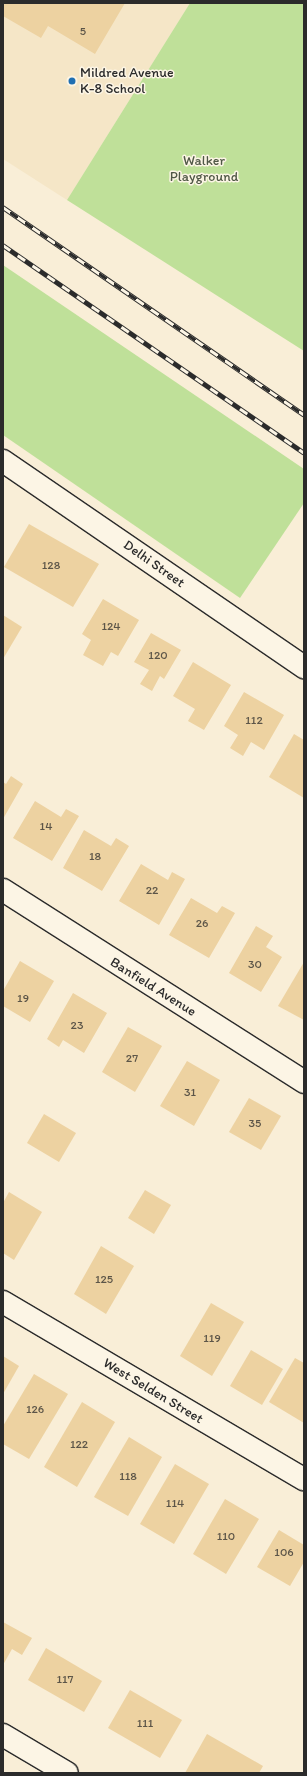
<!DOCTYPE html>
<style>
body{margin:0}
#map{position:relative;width:307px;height:1776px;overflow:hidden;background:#f9eed7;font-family:Itim,sans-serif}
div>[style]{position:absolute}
.built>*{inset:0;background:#f5e6c7}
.green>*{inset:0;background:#bfe099}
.building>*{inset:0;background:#edd2a1}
.roads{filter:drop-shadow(1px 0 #2b2b2b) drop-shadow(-1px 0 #2b2b2b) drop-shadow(0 1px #2b2b2b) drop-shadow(0 -1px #2b2b2b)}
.minor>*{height:22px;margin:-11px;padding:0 11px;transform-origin:11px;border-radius:11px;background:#fcf5e5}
.rail>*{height:4.5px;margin-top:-2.25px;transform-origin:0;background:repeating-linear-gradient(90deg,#fcf5e5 0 9px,#2b2b2b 0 18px);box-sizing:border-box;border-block:1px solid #2b2b2b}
.dots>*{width:11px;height:11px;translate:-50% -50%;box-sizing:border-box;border:2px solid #fcf5e5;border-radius:50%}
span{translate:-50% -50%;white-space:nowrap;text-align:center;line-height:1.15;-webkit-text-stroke:3px #fcf5e5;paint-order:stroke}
.number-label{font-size:12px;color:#5c5548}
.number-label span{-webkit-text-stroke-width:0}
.poi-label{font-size:14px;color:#2b2b2b}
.left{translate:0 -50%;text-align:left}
.park-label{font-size:14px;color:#505846}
.street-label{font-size:14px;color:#2b2b2b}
.frame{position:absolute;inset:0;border:4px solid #2b2b2b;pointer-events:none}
</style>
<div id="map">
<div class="built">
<div style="clip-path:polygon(3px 3px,190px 3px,67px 200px,3px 159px)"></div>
</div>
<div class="green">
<div style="clip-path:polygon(190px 3px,304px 3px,304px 351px,67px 200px)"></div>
<div style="clip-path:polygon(3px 265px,304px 469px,304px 503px,240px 598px,3px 435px)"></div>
</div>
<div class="building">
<div style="clip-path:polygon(3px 3px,125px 3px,95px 54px,48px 26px,41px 38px,3px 16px)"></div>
<div style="clip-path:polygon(29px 524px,99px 564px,73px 607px,4px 567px)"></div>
<div style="clip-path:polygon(103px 599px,139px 620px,118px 656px,111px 652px,103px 666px,83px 655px,91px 640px,82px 634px)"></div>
<div style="clip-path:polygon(3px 615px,22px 627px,3px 659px)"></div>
<div style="clip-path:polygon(151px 633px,181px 650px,164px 679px,160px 676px,152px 691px,140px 684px,149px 670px,134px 662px)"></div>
<div style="clip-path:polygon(193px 662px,231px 685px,204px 730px,188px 721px,195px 709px,173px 696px)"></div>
<div style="clip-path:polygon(244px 692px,284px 715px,264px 750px,251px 742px,243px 756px,230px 748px,238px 735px,224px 726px)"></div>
<div style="clip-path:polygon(294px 734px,304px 740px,304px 798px,269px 777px)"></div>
<div style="clip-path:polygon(11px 776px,23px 784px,3px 819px,3px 782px,6px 784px)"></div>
<div style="clip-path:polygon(35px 801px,61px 817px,66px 809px,79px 816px,52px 861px,13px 838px)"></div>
<div style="clip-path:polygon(84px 830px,111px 846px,116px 838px,129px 846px,102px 891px,63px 868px)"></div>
<div style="clip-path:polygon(141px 864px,168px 880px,172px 872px,185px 879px,159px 925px,119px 901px)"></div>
<div style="clip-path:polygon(191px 898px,217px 913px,222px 906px,235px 913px,209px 958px,169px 935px)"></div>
<div style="clip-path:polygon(256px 926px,273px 936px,266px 947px,282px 957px,261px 992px,229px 973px)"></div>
<div style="clip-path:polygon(20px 961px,54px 981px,30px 1022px,3px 1006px,3px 991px)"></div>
<div style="clip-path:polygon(304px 962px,304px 1020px,278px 1006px)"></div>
<div style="clip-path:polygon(73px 993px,107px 1013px,84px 1053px,63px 1040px,59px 1047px,47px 1039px)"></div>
<div style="clip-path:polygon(128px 1027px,162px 1046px,135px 1092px,102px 1072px)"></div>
<div style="clip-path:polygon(187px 1061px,220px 1080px,194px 1126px,160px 1106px)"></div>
<div style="clip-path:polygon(249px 1098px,281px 1116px,261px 1150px,229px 1132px)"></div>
<div style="clip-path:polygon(44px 1114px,76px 1133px,59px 1162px,27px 1143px)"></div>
<div style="clip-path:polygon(145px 1190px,171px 1205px,154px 1234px,128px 1218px)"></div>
<div style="clip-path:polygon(9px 1192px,42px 1212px,14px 1260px,3px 1253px,3px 1203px)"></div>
<div style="clip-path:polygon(101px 1246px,134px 1266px,106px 1314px,74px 1294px)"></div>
<div style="clip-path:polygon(211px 1303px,244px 1322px,212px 1376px,180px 1356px)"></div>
<div style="clip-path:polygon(251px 1350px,283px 1369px,262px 1405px,230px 1386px)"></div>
<div style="clip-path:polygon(3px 1356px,19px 1366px,3px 1394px)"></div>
<div style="clip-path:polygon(295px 1358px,304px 1363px,304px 1423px,269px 1402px)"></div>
<div style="clip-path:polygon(34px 1374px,68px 1394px,29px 1459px,3px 1444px,3px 1426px)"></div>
<div style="clip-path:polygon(82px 1402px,115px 1422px,77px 1487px,44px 1467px)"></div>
<div style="clip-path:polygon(129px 1437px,162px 1457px,128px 1516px,94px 1497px)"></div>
<div style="clip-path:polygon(175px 1464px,209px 1484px,174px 1544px,140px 1524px)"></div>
<div style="clip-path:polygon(225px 1499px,259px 1519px,226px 1574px,193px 1554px)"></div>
<div style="clip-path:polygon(279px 1530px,304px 1545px,304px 1562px,290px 1586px,257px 1567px)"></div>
<div style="clip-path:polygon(3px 1622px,32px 1638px,22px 1655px,12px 1649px,3px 1665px)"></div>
<div style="clip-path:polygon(46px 1648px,102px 1681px,84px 1712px,28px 1680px)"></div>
<div style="clip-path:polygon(130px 1690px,182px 1720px,160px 1758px,108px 1728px)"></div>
<div style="clip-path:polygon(207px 1734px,263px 1766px,259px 1773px,185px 1773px)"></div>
</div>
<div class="roads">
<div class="minor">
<div style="left:3px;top:461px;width:365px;rotate:34.4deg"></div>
<div style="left:3px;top:890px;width:357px;rotate:32.5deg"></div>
<div style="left:3px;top:1302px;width:349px;rotate:30.5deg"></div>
<div style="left:3px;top:1735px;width:74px;rotate:30.7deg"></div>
</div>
</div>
<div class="rail">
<div style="left:3px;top:207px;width:366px;rotate:34.6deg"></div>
<div style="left:3px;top:245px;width:366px;rotate:34.6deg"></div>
</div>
<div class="dots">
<div style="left:72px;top:81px;background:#1f6fb2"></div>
</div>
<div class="number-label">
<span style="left:83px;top:32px">5</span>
<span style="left:51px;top:566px">128</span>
<span style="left:111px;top:627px">124</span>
<span style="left:158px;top:656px">120</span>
<span style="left:254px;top:721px">112</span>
<span style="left:46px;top:827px">14</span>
<span style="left:95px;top:857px">18</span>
<span style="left:152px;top:891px">22</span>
<span style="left:202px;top:924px">26</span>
<span style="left:255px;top:965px">30</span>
<span style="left:23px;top:999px">19</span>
<span style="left:77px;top:1026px">23</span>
<span style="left:132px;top:1059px">27</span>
<span style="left:190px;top:1093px">31</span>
<span style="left:255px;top:1124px">35</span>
<span style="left:104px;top:1280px">125</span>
<span style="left:212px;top:1339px">119</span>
<span style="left:35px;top:1410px">126</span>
<span style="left:79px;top:1445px">122</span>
<span style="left:128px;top:1477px">118</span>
<span style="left:175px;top:1504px">114</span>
<span style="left:226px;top:1537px">110</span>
<span style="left:284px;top:1553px">106</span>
<span style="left:65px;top:1680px">117</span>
<span style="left:145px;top:1724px">111</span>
</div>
<div class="poi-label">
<span class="left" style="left:80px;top:81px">Mildred Avenue<br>K-8 School</span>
</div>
<div class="park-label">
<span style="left:204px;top:169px">Walker<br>Playground</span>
</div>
<div class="street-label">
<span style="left:154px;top:564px;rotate:35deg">Delhi Street</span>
<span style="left:153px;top:987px;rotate:32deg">Banfield Avenue</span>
<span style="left:153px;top:1391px;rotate:31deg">West Selden Street</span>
</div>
<div class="frame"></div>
</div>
